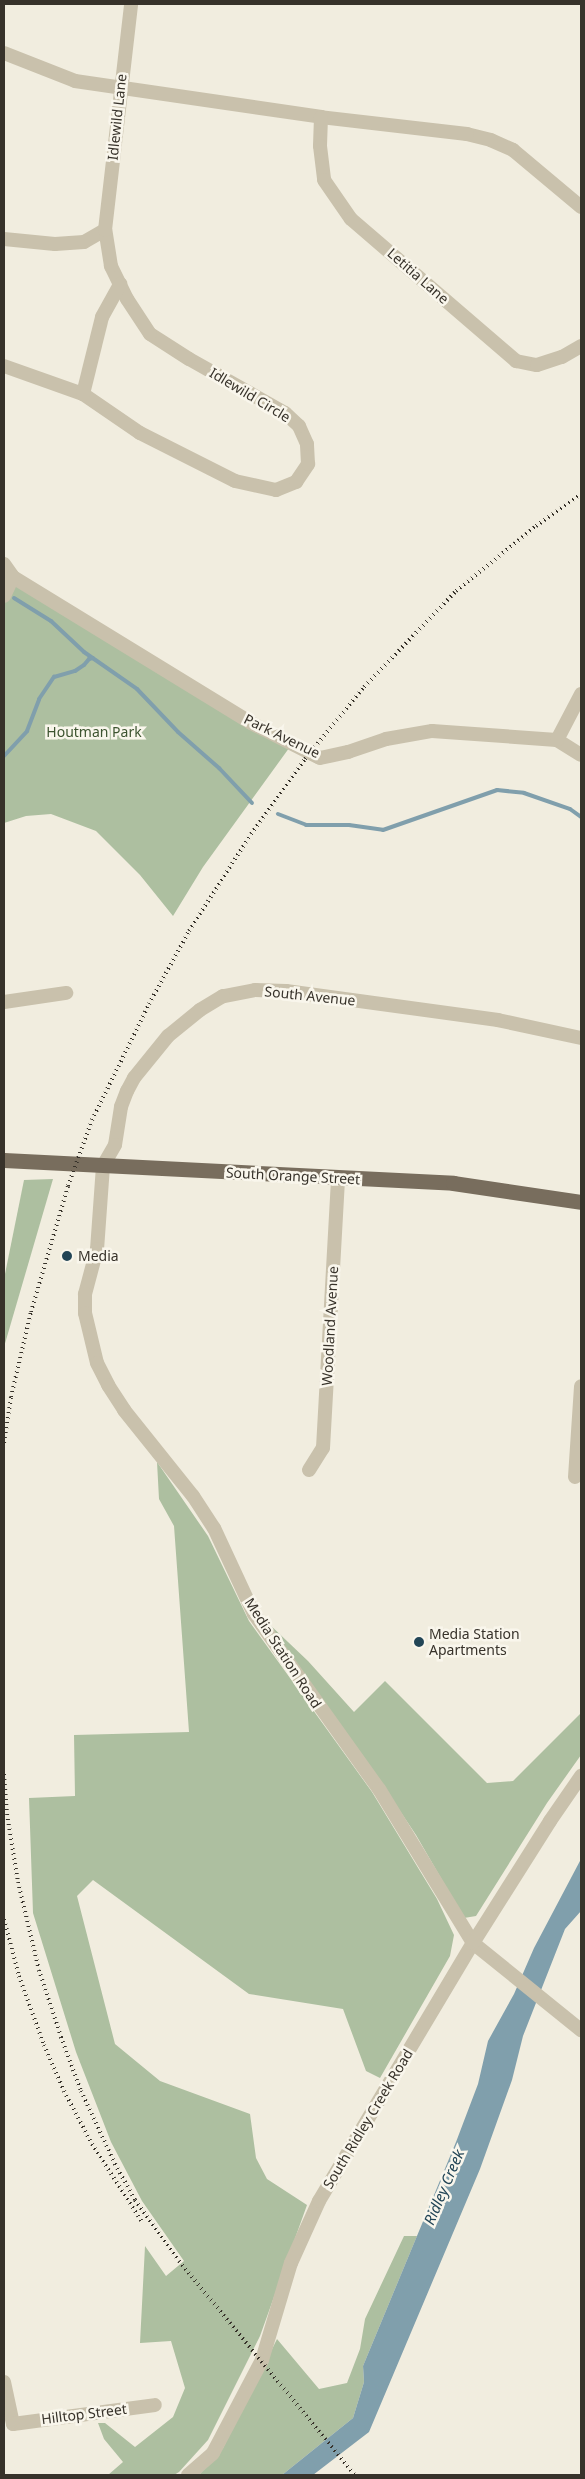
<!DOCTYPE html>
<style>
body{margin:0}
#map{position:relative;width:585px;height:2479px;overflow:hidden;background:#f1eddf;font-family:"Noto Sans",sans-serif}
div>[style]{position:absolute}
.green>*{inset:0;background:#adbfa0}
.water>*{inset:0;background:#809fac}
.stream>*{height:4px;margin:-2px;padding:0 2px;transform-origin:2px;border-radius:2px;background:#809fac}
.minor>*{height:14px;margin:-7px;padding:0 7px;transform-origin:7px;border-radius:7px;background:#c9c1ac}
.major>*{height:15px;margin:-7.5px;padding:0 7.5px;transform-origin:7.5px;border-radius:7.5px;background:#786d5d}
.rail>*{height:4px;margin-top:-2px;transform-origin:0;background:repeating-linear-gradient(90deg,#37322a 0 1px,transparent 0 5px)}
.dots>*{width:14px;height:14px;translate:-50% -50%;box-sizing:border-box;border:2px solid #f9f6ec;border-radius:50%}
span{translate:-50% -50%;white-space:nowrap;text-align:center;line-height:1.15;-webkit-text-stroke:5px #f9f6ec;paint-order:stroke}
.street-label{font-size:14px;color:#37322a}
.park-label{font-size:14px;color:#3d5430}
.poi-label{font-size:14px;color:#37322a}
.left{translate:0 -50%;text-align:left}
.water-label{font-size:15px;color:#224556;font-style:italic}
.frame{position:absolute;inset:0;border:5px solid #37322a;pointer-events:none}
</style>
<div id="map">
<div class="green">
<div style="clip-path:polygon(13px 577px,292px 744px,203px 867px,173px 916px,140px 875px,96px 831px,51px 814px,26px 816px,4px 823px,4px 596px)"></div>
<div style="clip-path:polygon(53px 1179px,4px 1347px,4px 1279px,24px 1180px)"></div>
<div style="clip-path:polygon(157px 1462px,208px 1536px,249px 1621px,372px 1792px,437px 1899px,454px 1935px,450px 1956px,380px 2078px,366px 2071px,343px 2009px,249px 1994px,93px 1880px,77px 1896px,115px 2044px,160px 2081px,250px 2114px,256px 2158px,267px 2179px,307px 2205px,260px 2336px,208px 2440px,179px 2472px,174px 2475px,108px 2475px,123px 2462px,104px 2439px,98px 2423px,105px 2423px,135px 2447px,173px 2417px,185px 2388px,171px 2341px,140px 2343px,145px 2246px,166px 2276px,184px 2261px,142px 2201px,111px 2142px,76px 2052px,33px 1913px,29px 1798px,75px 1796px,74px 1735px,189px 1732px,174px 1526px,159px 1499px)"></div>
<div style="clip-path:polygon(268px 1623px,308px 1661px,354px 1712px,385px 1681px,487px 1783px,513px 1781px,581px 1713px,581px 1755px,547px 1803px,476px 1916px,464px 1918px,416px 1835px,384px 1787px)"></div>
<div style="clip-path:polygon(404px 2236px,417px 2236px,363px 2366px,364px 2382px,353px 2418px,282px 2475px,199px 2475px,223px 2448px,277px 2339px,319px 2389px,347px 2383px,360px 2349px,365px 2319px)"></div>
</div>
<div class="water">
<div style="clip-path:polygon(581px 1859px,581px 1911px,565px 1929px,523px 2036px,512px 2080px,480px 2169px,369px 2432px,313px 2475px,282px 2475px,353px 2418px,364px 2382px,363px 2366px,456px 2142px,478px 2084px,488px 2041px,514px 1994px,534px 1948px)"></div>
</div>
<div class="stream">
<div style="left:14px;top:598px;width:44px;rotate:31.9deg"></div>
<div style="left:51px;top:621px;width:45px;rotate:43.2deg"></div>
<div style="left:84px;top:652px;width:65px;rotate:34.9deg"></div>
<div style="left:137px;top:689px;width:59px;rotate:46.4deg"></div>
<div style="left:178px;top:732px;width:55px;rotate:41.3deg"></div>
<div style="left:219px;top:768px;width:48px;rotate:46.7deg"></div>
<div style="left:4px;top:756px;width:34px;rotate:-47deg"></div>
<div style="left:27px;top:731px;width:34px;rotate:-69deg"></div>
<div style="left:39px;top:699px;width:27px;rotate:-56deg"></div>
<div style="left:54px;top:677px;width:22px;rotate:-16deg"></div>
<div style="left:75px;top:671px;width:11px;rotate:-34deg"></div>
<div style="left:84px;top:665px;width:8px;rotate:-50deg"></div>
<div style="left:89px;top:659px;width:4px;rotate:-14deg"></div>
<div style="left:278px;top:814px;width:30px;rotate:21deg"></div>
<div style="left:306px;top:825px;width:43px"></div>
<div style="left:349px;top:825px;width:34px;rotate:8deg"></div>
<div style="left:383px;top:830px;width:121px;rotate:-19.3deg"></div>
<div style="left:497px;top:790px;width:27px;rotate:6deg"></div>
<div style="left:524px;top:793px;width:49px;rotate:19.2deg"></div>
<div style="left:570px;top:809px;width:14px;rotate:36deg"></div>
</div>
<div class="minor">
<div style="left:4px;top:53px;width:76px;rotate:21.5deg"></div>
<div style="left:75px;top:81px;width:249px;rotate:8.3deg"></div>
<div style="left:581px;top:207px;width:89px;rotate:-140deg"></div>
<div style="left:513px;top:150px;width:24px;rotate:-156deg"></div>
<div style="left:491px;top:140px;width:25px;rotate:-166deg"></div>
<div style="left:467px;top:134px;width:147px;rotate:-173.4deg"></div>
<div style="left:321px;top:117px;width:29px;rotate:92deg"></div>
<div style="left:320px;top:146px;width:34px;rotate:83deg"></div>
<div style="left:324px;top:180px;width:47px;rotate:55.3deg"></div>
<div style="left:351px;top:219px;width:218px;rotate:40.7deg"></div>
<div style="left:516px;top:361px;width:21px;rotate:11deg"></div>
<div style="left:537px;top:365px;width:26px;rotate:-18deg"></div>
<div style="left:562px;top:357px;width:22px;rotate:-30deg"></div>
<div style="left:4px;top:239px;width:51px;rotate:5.6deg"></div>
<div style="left:55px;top:244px;width:29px;rotate:-4deg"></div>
<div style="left:84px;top:242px;width:24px;rotate:-30deg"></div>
<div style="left:4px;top:366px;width:84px;rotate:19.5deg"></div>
<div style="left:83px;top:394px;width:69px;rotate:34.4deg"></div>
<div style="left:140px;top:433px;width:106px;rotate:26.8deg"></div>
<div style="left:235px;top:481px;width:42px;rotate:12.4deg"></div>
<div style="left:276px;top:490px;width:22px;rotate:-22deg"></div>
<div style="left:296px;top:482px;width:22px;rotate:-56deg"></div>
<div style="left:308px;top:464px;width:20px;rotate:-93deg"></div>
<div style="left:307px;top:444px;width:20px;rotate:-114deg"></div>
<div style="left:299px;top:426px;width:19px;rotate:-137deg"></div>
<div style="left:285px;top:413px;width:110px;rotate:-150.6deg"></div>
<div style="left:189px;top:359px;width:46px;rotate:-147.3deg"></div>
<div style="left:150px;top:334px;width:42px;rotate:-123.3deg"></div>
<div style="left:127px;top:299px;width:37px;rotate:-116deg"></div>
<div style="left:111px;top:266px;width:36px;rotate:-99deg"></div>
<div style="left:105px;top:230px;width:227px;rotate:-83.4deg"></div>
<div style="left:83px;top:394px;width:79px;rotate:-76.1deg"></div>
<div style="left:102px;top:317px;width:38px;rotate:-61deg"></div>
<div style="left:4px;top:564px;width:16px;rotate:55deg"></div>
<div style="left:13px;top:577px;width:279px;rotate:31.5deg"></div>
<div style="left:251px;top:723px;width:77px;rotate:26.9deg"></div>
<div style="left:320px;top:758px;width:29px;rotate:-12deg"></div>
<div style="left:348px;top:752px;width:40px;rotate:-18.9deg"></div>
<div style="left:386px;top:739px;width:47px;rotate:-9.9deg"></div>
<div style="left:432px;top:731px;width:125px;rotate:4.1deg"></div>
<div style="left:557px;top:740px;width:28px;rotate:32deg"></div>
<div style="left:4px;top:596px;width:21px;rotate:-65deg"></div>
<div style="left:557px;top:740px;width:52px;rotate:-62.4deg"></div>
<div style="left:4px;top:1002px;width:63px;rotate:-8.3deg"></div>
<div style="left:581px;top:1038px;width:85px;rotate:-167.8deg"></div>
<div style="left:498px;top:1020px;width:214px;rotate:-172.2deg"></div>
<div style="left:286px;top:991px;width:31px;rotate:-178deg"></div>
<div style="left:255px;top:990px;width:33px;rotate:169deg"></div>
<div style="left:223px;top:996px;width:27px;rotate:149deg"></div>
<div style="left:200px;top:1010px;width:41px;rotate:140.9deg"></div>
<div style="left:168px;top:1036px;width:54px;rotate:129deg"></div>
<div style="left:134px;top:1078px;width:15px;rotate:118deg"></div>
<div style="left:127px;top:1091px;width:17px;rotate:111deg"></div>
<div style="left:121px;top:1107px;width:38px;rotate:99deg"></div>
<div style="left:115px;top:1145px;width:24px;rotate:120deg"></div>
<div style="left:103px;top:1166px;width:83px;rotate:94.1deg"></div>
<div style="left:97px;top:1249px;width:47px;rotate:104.9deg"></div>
<div style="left:85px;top:1294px;width:19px;rotate:90deg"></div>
<div style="left:85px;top:1313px;width:51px;rotate:76.5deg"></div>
<div style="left:97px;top:1363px;width:25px;rotate:63deg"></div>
<div style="left:108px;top:1385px;width:30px;rotate:57deg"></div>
<div style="left:124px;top:1410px;width:110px;rotate:51.3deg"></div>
<div style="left:193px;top:1496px;width:38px;rotate:57deg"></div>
<div style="left:214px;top:1528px;width:95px;rotate:65.1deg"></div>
<div style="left:254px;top:1614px;width:215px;rotate:54.5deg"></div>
<div style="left:379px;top:1789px;width:180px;rotate:58.6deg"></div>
<div style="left:473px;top:1943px;width:139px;rotate:38.9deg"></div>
<div style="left:309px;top:1470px;width:26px;rotate:-58deg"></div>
<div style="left:323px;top:1448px;width:270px;rotate:-86.8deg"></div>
<div style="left:575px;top:1477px;width:91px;rotate:-86.2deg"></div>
<div style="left:4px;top:2382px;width:43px;rotate:77.9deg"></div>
<div style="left:13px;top:2424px;width:143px;rotate:-7.6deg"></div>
<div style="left:188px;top:2475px;width:33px;rotate:-41deg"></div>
<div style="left:213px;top:2453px;width:105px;rotate:-62.2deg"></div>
<div style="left:262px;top:2360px;width:101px;rotate:-73.4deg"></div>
<div style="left:291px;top:2263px;width:68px;rotate:-65.7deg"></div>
<div style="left:319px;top:2201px;width:300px;rotate:-59.2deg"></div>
<div style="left:473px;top:1943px;width:144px;rotate:-57.7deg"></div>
<div style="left:550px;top:1821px;width:55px;rotate:-55.4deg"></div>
</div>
<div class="major">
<div style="left:4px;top:1160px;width:450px;rotate:2.9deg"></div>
<div style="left:453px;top:1183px;width:129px;rotate:8.4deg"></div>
</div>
<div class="rail">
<div style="left:4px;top:1443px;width:47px;rotate:-81.3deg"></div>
<div style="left:11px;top:1397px;width:87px;rotate:-76.8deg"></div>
<div style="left:31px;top:1312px;width:131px;rotate:-73.6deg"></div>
<div style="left:68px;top:1186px;width:70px;rotate:-70deg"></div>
<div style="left:92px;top:1120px;width:129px;rotate:-63.8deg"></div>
<div style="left:149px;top:1004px;width:83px;rotate:-61.3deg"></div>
<div style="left:189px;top:931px;width:115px;rotate:-57.4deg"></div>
<div style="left:251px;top:834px;width:92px;rotate:-54.2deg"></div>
<div style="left:305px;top:759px;width:93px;rotate:-50.7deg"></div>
<div style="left:364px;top:687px;width:133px;rotate:-46.2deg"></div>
<div style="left:456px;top:591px;width:103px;rotate:-39.1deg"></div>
<div style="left:536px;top:526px;width:55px;rotate:-35.4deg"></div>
<div style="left:4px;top:1774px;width:40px;rotate:85.7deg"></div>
<div style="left:7px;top:1814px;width:69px;rotate:80.8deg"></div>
<div style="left:18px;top:1882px;width:90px;rotate:76.6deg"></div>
<div style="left:39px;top:1970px;width:71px;rotate:71.8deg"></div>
<div style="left:61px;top:2037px;width:58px;rotate:69.7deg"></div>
<div style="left:81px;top:2091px;width:81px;rotate:65deg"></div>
<div style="left:115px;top:2164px;width:41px;rotate:60.9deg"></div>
<div style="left:135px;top:2200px;width:75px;rotate:54.2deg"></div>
<div style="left:179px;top:2261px;width:277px;rotate:50.6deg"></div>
<div style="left:4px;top:1919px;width:59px;rotate:75.3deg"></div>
<div style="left:19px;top:1976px;width:73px;rotate:70.1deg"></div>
<div style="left:44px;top:2045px;width:50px;rotate:66.5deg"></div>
<div style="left:64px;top:2091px;width:60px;rotate:62.2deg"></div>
<div style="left:92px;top:2144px;width:93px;rotate:57.3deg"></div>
</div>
<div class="dots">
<div style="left:67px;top:1256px;background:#224556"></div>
<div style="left:419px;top:1642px;background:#224556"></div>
</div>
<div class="street-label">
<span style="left:117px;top:117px;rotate:-84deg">Idlewild Lane</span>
<span style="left:418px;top:276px;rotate:41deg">Letitia Lane</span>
<span style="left:250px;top:395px;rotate:31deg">Idlewild Circle</span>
<span style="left:282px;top:736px;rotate:26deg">Park Avenue</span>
<span style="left:310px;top:996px;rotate:6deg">South Avenue</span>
<span style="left:293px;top:1176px;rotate:3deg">South Orange Street</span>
<span style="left:330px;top:1326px;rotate:-87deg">Woodland Avenue</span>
<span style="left:283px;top:1653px;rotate:57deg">Media Station Road</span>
<span style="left:368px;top:2119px;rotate:-59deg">South Ridley Creek Road</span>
<span style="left:84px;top:2414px;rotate:-7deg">Hilltop Street</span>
</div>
<div class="park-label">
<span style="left:94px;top:732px">Houtman Park</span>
</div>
<div class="poi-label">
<span class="left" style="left:78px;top:1256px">Media</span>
<span class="left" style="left:429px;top:1642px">Media Station<br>Apartments</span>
</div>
<div class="water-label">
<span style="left:444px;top:2187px;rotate:-67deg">Ridley Creek</span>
</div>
<div class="frame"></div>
</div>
